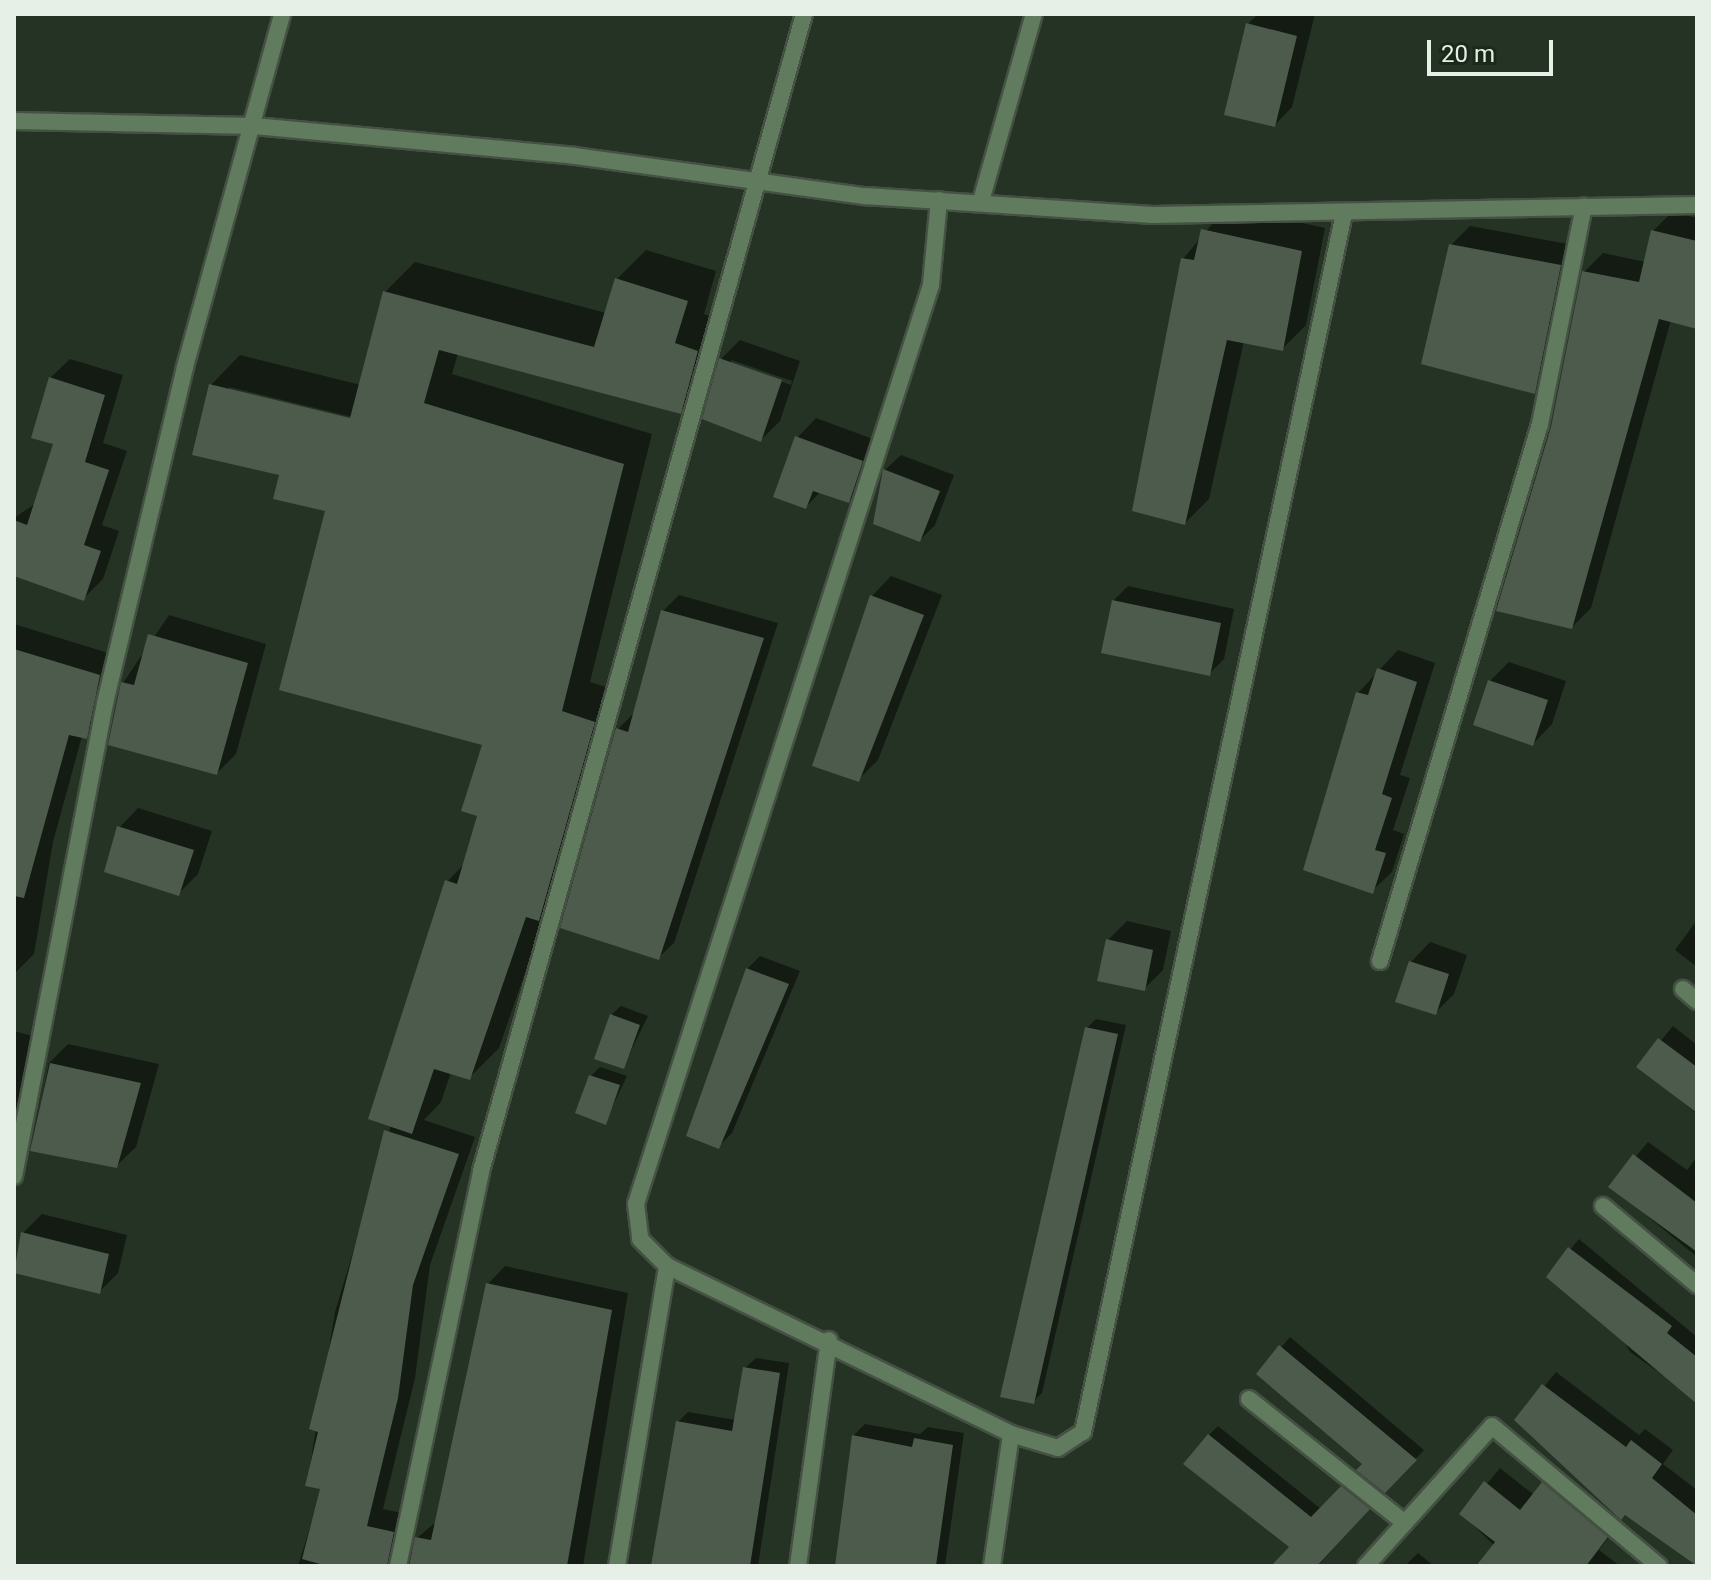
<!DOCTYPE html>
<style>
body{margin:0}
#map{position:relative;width:1711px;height:1580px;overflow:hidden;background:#253324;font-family:Roboto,sans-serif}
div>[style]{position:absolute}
.shadow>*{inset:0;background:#0007}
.building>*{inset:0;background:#4c5b4b}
.roads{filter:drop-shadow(2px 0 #445143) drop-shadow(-2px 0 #445143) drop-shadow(0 2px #445143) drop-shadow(0 -2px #445143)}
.service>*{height:16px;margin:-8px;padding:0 8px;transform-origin:8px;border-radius:8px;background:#607b5e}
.minor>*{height:16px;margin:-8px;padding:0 8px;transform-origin:8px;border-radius:8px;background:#607b5e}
.tertiary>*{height:16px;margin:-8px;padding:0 8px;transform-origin:8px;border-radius:8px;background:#607b5e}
span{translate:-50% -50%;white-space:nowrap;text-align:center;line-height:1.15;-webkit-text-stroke:8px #1b291b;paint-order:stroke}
.frame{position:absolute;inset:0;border:16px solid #e7f0e7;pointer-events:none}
.scale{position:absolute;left:1427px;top:40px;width:126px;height:36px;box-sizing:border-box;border:4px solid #e7f0e7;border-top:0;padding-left:10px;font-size:24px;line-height:28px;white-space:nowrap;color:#e7f0e7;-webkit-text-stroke:6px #1b291b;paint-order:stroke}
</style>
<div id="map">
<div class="shadow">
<div style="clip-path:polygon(1258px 14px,1315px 14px,1292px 107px,1275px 125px,1248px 24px)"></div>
<div style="clip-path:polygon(1227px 206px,1325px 228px,1306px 325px,1282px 349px,1244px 341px,1209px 499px,1185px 523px,1183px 259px)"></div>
<div style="clip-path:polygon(1672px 212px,1697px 218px,1697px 327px,1671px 320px,1591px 608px,1572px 627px,1553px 428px,1584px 272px,1603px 253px,1646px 262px,1653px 231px)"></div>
<div style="clip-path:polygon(1470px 226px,1579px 246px,1553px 373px,1534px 392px,1451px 245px)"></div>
<div style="clip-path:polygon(evenodd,646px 250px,716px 271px,704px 314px,727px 322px,710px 382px,680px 411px,458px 353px,452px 374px,652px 434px,590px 682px,623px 692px,568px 889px,546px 912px,499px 1048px,469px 1078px,451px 1072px,441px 1102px,424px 1120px,475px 1137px,430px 1265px,415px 1378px,383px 1509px,411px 1515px,412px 1558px,417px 1538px,437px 1521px,488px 1284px,505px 1266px,628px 1293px,583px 1566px,298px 1566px,322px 1488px,307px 1484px,335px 1312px,391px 1125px,447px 882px,465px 863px,480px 815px,484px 743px,328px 510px,281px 473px,211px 385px,240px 355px,361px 385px,385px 292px,415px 262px,606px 313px,616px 280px,646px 250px,229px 387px,360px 419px,359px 423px,229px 391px,229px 387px)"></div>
<div style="clip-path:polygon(evenodd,740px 340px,800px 361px,780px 421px,761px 440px,721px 359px,740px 340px,731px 360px,792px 381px,791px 385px,731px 364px,731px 360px)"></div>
<div style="clip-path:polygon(70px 359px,123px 375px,103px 443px,127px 451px,102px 525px,119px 531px,103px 579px,83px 599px,14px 574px,14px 518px,36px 503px,55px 443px,50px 378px)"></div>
<div style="clip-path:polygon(816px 418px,881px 442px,868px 482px,849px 501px,821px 491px,806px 507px,797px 438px)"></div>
<div style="clip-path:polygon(901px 455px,954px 475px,935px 525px,920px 540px,885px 470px)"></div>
<div style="clip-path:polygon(891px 576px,942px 595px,878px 760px,858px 780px,814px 765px,872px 596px)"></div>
<div style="clip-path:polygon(1128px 586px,1234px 609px,1224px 659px,1209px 674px,1113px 601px)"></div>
<div style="clip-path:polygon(679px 595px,778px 623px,674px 943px,658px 958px,618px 729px,633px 714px,663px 611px)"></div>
<div style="clip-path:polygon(169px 615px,266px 644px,236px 754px,217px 773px,123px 683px)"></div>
<div style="clip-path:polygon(14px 624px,118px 656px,105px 718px,82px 736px,53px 842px,34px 954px,14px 974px)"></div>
<div style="clip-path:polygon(1398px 650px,1435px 663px,1400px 775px,1410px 778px,1393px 830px,1404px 834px,1392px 872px,1372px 891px,1358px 693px)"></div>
<div style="clip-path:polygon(1509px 662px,1566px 681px,1552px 724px,1533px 744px,1490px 681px)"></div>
<div style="clip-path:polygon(138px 808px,212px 831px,198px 874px,179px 893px,119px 828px)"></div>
<div style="clip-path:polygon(1697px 920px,1697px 967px,1675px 950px)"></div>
<div style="clip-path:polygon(1127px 921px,1171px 931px,1163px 970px,1144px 989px,1108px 940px)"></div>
<div style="clip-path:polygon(1430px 942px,1467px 955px,1454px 994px,1435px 1013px,1411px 962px)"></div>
<div style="clip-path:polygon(760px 956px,800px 971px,732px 1133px,719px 1146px,747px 969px)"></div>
<div style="clip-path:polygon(621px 1006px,648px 1016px,623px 1067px,611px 1015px)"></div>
<div style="clip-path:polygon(1096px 1019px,1126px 1025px,1042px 1393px,1033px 1402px,1087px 1028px)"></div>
<div style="clip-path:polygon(1673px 1026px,1697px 1045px,1697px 1114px,1639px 1067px)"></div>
<div style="clip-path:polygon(14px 1031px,44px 1039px,14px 1138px)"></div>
<div style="clip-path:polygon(68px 1044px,159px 1064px,136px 1147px,116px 1166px,32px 1149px,49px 1063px)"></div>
<div style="clip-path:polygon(600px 1067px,627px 1076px,605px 1122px,591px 1076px)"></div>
<div style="clip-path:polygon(1648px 1142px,1687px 1170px,1697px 1157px,1697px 1257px,1611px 1186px)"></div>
<div style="clip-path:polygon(42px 1214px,127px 1235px,118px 1273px,99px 1292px,14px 1271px,23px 1233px)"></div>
<div style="clip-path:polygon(1579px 1239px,1697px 1337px,1697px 1399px,1630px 1352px,1620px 1334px,1548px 1276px)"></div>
<div style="clip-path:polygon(1290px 1337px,1424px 1450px,1385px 1491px,1365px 1464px,1258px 1374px)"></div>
<div style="clip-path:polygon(756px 1358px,789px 1363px,758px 1566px,654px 1566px,678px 1422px,688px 1412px,736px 1420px,745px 1368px)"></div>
<div style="clip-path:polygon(1556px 1372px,1639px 1435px,1645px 1429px,1673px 1450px,1663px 1464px,1697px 1490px,1697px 1566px,1626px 1513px,1621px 1517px,1517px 1420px)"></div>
<div style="clip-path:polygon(865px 1424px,920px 1434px,928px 1427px,964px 1433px,945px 1566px,836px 1566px,853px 1436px)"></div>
<div style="clip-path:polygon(1218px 1426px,1321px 1509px,1351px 1478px,1378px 1499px,1318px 1566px,1274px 1566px,1291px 1547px,1209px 1435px)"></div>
<div style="clip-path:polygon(1500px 1468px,1534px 1495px,1557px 1469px,1621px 1522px,1599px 1550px,1620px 1566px,1515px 1566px,1462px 1514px)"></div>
<div style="clip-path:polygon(1418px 1553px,1434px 1566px,1405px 1566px)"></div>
</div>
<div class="building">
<div style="clip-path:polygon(1246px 23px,1297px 36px,1275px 127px,1224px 115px)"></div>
<div style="clip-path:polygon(1201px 229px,1302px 251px,1283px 351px,1227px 340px,1185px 525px,1132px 511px,1181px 258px,1194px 260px)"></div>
<div style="clip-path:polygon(1651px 230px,1697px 241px,1697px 329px,1659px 319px,1572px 629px,1496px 611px,1551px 427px,1582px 271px,1639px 282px)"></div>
<div style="clip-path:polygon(1449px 244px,1561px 265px,1535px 394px,1421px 364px)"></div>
<div style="clip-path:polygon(615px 278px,688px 301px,675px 343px,698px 351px,681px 414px,439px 350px,424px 403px,624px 464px,562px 711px,595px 722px,539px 921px,526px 917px,470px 1080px,434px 1069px,412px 1134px,368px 1119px,445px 880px,457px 884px,477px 816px,461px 811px,482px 745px,279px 690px,325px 511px,273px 499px,279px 475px,192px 455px,209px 384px,350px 418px,383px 291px,594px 347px)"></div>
<div style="clip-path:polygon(719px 358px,782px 380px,761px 442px,702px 419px)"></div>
<div style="clip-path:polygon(49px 377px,105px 395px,85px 462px,109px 470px,84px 545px,101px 551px,84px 601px,14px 576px,14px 520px,27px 525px,53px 444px,31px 438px)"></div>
<div style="clip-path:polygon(795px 436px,863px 461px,849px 503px,813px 491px,806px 509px,773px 497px)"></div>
<div style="clip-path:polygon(883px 469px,940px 491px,920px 542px,873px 524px)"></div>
<div style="clip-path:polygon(870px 595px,924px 615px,859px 782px,812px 766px)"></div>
<div style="clip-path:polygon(1112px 600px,1221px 623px,1210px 676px,1101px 653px)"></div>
<div style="clip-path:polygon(661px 610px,764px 638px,659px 960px,560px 928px,616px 728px,628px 732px)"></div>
<div style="clip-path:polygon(148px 634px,248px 663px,217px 775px,108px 745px,121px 682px,134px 685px)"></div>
<div style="clip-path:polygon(14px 649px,100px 675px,87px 739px,69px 735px,24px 898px,14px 896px)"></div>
<div style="clip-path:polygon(1377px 668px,1417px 682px,1382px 794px,1392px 798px,1375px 850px,1386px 853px,1373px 894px,1303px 870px,1356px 692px,1368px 695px)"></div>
<div style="clip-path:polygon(1488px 680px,1548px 700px,1533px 746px,1473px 725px)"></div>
<div style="clip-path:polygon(117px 826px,194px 850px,179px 896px,104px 872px)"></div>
<div style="clip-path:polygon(1106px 939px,1153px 950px,1145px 991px,1097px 981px)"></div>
<div style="clip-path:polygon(1409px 961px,1449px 974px,1436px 1015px,1395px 1002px)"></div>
<div style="clip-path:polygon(746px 968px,789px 984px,719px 1149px,686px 1136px)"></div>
<div style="clip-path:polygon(610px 1014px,640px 1025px,624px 1069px,594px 1059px)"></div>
<div style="clip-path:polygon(1085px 1027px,1118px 1034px,1034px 1404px,1000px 1397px)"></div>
<div style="clip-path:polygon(1658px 1038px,1697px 1067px,1697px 1113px,1636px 1067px)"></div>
<div style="clip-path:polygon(50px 1063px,141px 1083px,117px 1168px,30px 1151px)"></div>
<div style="clip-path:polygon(589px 1075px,620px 1085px,606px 1125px,575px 1113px)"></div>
<div style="clip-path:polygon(384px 1130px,459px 1154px,413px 1285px,398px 1398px,367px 1526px,394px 1532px,387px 1566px,327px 1566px,302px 1559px,320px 1489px,305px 1486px,318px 1432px,309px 1429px)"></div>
<div style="clip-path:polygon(1633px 1154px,1697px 1203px,1697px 1252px,1608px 1187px)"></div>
<div style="clip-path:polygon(21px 1232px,109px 1254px,100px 1294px,14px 1273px)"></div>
<div style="clip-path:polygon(1568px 1247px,1672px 1326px,1667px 1333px,1697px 1357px,1697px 1404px,1546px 1277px)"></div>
<div style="clip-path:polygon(486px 1283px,612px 1310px,567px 1566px,409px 1566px,415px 1537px,431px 1540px)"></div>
<div style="clip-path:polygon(1279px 1345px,1417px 1460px,1385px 1493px,1356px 1470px,1362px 1464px,1256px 1374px)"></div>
<div style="clip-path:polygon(743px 1367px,780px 1373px,750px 1566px,651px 1566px,676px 1421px,732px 1431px)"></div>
<div style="clip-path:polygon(1542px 1384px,1626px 1447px,1631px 1440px,1662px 1464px,1652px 1478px,1697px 1515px,1697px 1566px,1625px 1515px,1621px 1520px,1514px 1420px)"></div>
<div style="clip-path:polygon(1208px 1434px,1311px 1517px,1341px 1486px,1370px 1509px,1317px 1566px,1271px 1566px,1289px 1547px,1183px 1464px)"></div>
<div style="clip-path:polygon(852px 1435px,912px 1447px,914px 1438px,953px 1445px,936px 1566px,835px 1566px)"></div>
<div style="clip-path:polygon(1484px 1481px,1520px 1510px,1542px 1482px,1608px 1537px,1586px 1566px,1476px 1566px,1495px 1542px,1459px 1514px)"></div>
</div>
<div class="roads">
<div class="service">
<div style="left:1380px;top:961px;width:560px;rotate:-73.41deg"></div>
<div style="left:1540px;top:424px;width:222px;rotate:-78.6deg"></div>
</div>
<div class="minor">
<div style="left:939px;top:200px;width:85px;rotate:95.4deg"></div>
<div style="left:931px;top:285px;width:965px;rotate:107.8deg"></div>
<div style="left:636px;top:1204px;width:35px;rotate:83deg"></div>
<div style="left:640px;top:1239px;width:38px;rotate:45deg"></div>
<div style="left:667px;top:1266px;width:383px;rotate:26deg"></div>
<div style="left:1011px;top:1434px;width:49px;rotate:16.6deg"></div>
<div style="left:1058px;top:1448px;width:30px;rotate:-33deg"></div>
<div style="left:1083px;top:1432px;width:1247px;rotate:-77.91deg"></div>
<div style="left:981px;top:201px;width:194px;rotate:-74.2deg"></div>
<div style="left:1683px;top:989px;width:18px;rotate:41deg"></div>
<div style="left:14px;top:1176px;width:482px;rotate:-79.1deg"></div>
<div style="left:105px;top:703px;width:345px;rotate:-76.6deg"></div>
<div style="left:185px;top:367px;width:366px;rotate:-74.6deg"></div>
<div style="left:1603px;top:1206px;width:123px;rotate:40deg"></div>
<div style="left:1249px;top:1399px;width:199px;rotate:38.5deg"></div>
<div style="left:398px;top:1566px;width:404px;rotate:-78.1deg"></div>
<div style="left:481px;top:1171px;width:1201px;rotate:-74.4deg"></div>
<div style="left:617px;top:1566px;width:304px;rotate:-80.5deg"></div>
<div style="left:798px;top:1566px;width:228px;rotate:-82.2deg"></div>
<div style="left:992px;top:1566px;width:133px;rotate:-81.8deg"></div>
<div style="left:1366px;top:1566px;width:188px;rotate:-48deg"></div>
<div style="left:1492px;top:1426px;width:218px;rotate:40deg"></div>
</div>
<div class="tertiary">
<div style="left:14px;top:121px;width:240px;rotate:1.2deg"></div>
<div style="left:254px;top:126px;width:322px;rotate:5.3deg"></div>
<div style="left:575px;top:156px;width:293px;rotate:7.9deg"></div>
<div style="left:865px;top:196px;width:288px;rotate:3.8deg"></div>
<div style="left:1152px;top:215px;width:545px;rotate:-1.05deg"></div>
</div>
</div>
<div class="frame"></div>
<div class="scale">20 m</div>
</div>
